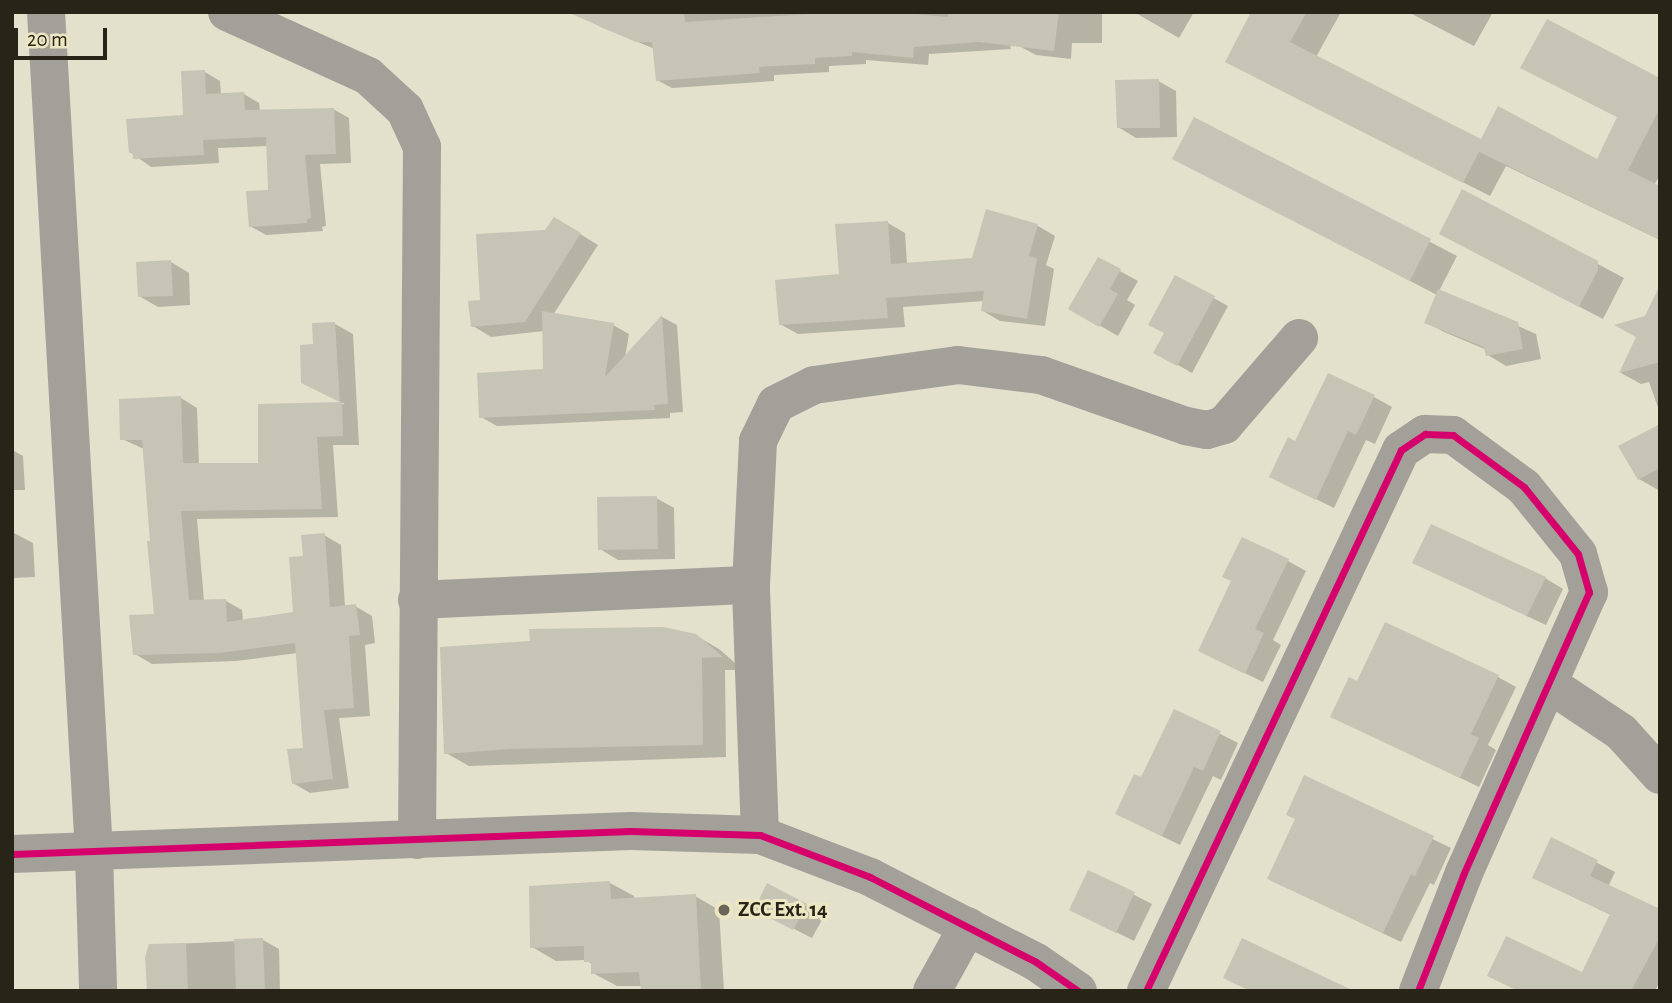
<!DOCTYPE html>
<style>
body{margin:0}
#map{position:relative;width:1672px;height:1003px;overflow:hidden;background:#e3e0cc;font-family:"Alegreya Sans",sans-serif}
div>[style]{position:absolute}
.shadow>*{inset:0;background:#0003}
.building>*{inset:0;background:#c6c4b4}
.minor>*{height:38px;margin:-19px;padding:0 19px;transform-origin:19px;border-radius:19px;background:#a3a099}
.cycleway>*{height:7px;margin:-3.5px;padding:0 3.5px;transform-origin:3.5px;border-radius:3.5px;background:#d6006c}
.dots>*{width:19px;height:19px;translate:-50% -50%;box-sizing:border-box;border:4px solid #ede6c2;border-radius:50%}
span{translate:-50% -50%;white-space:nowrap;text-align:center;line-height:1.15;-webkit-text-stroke:6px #ede6c2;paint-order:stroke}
.poi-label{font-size:21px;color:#282518;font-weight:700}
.left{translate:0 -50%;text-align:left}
.frame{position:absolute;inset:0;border:14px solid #282518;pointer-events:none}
.scale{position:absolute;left:14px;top:28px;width:93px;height:32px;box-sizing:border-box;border:4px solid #282518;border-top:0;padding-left:9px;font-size:21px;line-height:24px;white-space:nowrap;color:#282518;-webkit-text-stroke:5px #ede6c2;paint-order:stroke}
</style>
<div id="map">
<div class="shadow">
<div style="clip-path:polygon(589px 12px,1001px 12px,1011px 49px,929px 54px,928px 65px,866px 60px,866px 64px,829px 66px,829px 72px,774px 75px,774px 81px,672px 88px,657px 80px,655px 49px,601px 27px,586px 19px)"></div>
<div style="clip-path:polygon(1019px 12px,1102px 12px,1102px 43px,1072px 43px,1071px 59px,1036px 55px,1019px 46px)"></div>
<div style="clip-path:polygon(1134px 12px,1194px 12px,1179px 38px)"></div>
<div style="clip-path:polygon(1254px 12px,1341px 12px,1316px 57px,1481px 141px,1598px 162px,1619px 118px,1522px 68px,1660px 79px,1660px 175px,1654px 185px,1660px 188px,1660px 240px,1506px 166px,1490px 196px,1254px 76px)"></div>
<div style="clip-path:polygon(1408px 12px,1493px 12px,1474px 46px)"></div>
<div style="clip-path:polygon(205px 72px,220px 81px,221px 95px,244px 94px,259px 103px,260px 111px,333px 109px,349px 118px,351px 163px,320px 164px,326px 226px,322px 227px,323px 231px,266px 235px,250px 226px,270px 192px,268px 146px,218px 148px,219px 163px,151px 167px,130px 152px,185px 117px)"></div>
<div style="clip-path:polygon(1158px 81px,1176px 91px,1177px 137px,1136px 138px,1118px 127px)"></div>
<div style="clip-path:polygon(1201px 123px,1457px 256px,1439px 291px,1536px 334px,1541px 359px,1506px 366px,1488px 355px,1487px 350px,1444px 332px,1426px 322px,1437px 295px,1174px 158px)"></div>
<div style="clip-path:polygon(1463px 192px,1624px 278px,1603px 319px,1465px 247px)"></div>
<div style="clip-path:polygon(987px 212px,1038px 226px,1055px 236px,1046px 265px,1054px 269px,1045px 326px,1000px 321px,983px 311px,984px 301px,903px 307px,905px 327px,798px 334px,780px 324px,840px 276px,888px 223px,905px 233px,907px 264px,973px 260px)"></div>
<div style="clip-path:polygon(572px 229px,598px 245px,553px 315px,613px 325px,629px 334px,625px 358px,662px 317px,677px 325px,683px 412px,670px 413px,670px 418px,497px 426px,481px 417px,545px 370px,544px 331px,491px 337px,473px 326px,482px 301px)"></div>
<div style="clip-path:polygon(1098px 259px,1138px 281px,1127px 300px,1135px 305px,1118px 336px,1071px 309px)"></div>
<div style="clip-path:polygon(171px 262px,189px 273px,190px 305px,158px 307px,139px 296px)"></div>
<div style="clip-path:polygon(1176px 277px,1228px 306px,1192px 373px,1155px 352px,1166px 333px)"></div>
<div style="clip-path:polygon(1660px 314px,1660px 413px,1649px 382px,1641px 384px,1621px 373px,1638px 337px)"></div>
<div style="clip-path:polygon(335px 324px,353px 334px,359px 445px,333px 445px,338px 517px,197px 519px,204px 601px,226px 601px,242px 610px,243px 621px,295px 613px,304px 557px,324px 535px,341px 545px,345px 607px,355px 606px,372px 616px,375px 643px,365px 645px,370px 716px,339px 718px,349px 788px,310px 793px,293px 783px,305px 749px,297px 653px,236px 661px,152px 664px,135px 654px,155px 616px,152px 542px,144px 449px,122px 439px,181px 398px,197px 408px,199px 465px,259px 465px,260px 406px,345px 404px,322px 393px,315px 346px)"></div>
<div style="clip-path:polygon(1374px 397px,1392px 407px,1375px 444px,1366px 440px,1334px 508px,1271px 477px,1296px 443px)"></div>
<div style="clip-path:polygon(1660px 426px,1660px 491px,1639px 479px)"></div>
<div style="clip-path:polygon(12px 450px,23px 456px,25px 490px,12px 490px)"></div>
<div style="clip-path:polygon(656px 498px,674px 508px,675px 559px,618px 560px,600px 549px)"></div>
<div style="clip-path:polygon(12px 532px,33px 543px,35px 577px,12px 578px)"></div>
<div style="clip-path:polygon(1288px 561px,1306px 571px,1273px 640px,1281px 645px,1263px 682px,1200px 651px)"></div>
<div style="clip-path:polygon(1414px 563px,1545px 578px,1563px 589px,1546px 625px)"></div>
<div style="clip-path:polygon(695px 635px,719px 649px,743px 670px,725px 670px,726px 757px,469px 766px,446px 753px)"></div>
<div style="clip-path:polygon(1498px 677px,1516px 687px,1488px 745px,1496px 750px,1479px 787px,1332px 716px,1357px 683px)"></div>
<div style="clip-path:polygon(1175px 711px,1238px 743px,1221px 780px,1213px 776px,1180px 845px,1135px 823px,1142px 780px)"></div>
<div style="clip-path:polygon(1305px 777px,1451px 848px,1434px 885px,1430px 883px,1401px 942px,1288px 888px)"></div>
<div style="clip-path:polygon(1552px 840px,1615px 872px,1608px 887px,1660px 911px,1660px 981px,1655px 991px,1575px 991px,1611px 915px,1552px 887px)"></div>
<div style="clip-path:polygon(1089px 872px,1152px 904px,1134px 941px,1071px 910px)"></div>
<div style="clip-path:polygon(610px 883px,634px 896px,634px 900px,695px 896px,719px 910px,724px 991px,642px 991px,642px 986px,617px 986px,593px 973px,593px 965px,586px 960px,556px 961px,532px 947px)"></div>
<div style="clip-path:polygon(806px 905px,824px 916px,812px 938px,774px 919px)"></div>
<div style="clip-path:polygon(263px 940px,279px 949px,280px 991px,149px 991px,151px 945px)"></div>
</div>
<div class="building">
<div style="clip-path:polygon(567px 12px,684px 12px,685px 22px,837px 12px,894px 12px,948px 17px,948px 12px,1059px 12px,1054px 51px,979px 42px,914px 47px,913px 58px,852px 52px,852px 56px,815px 58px,815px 64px,759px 67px,760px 73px,656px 81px,652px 42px,636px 42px)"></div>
<div style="clip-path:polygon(1251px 12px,1307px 12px,1290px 42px,1481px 139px,1498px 106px,1597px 159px,1617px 117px,1520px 68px,1547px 19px,1660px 78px,1660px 108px,1628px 170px,1660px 186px,1660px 240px,1479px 152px,1463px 183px,1225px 62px)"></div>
<div style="clip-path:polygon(205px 70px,206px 94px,244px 92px,245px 110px,334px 108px,336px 154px,305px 155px,311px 218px,307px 219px,307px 223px,249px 227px,246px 191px,268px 190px,266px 137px,203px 140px,204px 155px,133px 159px,133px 153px,129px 153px,126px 119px,183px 115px,181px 71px)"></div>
<div style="clip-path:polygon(1159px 79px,1160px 128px,1117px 128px,1115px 80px)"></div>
<div style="clip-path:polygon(1194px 117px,1431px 239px,1410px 281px,1172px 159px)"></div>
<div style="clip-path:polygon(1462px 189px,1598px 261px,1598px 270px,1579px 307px,1439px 234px)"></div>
<div style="clip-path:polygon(986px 209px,1038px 224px,1029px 256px,1037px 258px,1027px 319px,981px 311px,984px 291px,886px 298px,888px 318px,779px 325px,775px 280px,839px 274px,835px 224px,888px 221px,891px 264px,972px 258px)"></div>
<div style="clip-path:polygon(554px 217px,581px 233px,525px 322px,471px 327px,468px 301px,480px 300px,476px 234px,545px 230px)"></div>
<div style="clip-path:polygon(1098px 257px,1121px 269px,1110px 289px,1118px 294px,1099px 327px,1068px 309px)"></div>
<div style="clip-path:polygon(171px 260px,173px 296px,138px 297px,136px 262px)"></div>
<div style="clip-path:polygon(1175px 275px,1215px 296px,1177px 366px,1153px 353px,1164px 333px,1148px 325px)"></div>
<div style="clip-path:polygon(1660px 285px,1660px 362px,1619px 373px,1636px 337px,1614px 325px,1645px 316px)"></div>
<div style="clip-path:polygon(1438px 289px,1518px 322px,1523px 349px,1486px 356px,1484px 347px,1424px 323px)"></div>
<div style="clip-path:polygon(542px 311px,614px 323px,605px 377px,662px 315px,668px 404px,654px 405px,655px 410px,479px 418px,477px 373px,543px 369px)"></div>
<div style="clip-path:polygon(335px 322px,340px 402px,301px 383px,300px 345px,313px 344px,312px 323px)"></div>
<div style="clip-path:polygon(1328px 373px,1375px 395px,1356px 435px,1348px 431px,1316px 500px,1269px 477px,1288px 437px,1295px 441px)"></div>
<div style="clip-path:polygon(181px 396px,183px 463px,258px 463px,258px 404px,342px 402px,343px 436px,317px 437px,322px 509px,181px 511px,189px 600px,226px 599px,227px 622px,293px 612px,289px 557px,303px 556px,301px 535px,325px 533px,330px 607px,356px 604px,360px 635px,349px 636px,354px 708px,324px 710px,333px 779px,292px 784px,287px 749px,303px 748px,295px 643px,219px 653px,133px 655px,129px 615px,154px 614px,147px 541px,150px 541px,142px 440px,120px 440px,119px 399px)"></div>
<div style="clip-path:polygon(1660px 424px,1660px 468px,1638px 480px,1618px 446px)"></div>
<div style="clip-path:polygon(657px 496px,658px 549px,598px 550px,597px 497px)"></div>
<div style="clip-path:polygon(1431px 524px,1546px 577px,1527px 616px,1412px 563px)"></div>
<div style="clip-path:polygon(1242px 537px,1289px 559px,1255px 629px,1264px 633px,1245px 674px,1198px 651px,1231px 581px,1222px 577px)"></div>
<div style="clip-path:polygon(1385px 622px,1499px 675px,1471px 734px,1479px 738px,1460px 778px,1330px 717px,1349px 677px,1357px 681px)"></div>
<div style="clip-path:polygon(663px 627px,696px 634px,723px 657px,702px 658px,703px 745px,510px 749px,444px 754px,440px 647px,530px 641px,529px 629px)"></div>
<div style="clip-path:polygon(1174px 709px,1221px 731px,1203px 771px,1194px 767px,1162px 836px,1115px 814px,1134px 774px,1141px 777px)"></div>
<div style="clip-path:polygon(1304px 775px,1434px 836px,1415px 876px,1411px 874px,1383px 933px,1267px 879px,1295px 819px,1286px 815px)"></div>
<div style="clip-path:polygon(1551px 837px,1598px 860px,1590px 876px,1660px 909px,1660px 937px,1631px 991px,1518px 991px,1487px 976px,1506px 936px,1582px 972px,1610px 914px,1532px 878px)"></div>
<div style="clip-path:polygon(1088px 870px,1135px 892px,1116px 933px,1069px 910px)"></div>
<div style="clip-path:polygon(610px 881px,611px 899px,696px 894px,701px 991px,641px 991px,639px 972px,591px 974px,591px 962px,584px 962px,584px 946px,530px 948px,529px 886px)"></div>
<div style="clip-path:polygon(767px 883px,807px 904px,793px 930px,754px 910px)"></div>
<div style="clip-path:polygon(263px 938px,265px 991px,236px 991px,234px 939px)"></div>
<div style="clip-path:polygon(1242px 938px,1354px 991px,1250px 991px,1223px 978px)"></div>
<div style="clip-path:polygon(186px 943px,188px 990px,147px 991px,145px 957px,149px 944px)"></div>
</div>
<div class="minor">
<div style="left:46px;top:12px;width:842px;rotate:86.73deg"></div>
<div style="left:94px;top:853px;width:138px;rotate:88.3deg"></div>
<div style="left:227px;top:12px;width:155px;rotate:24.4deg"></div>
<div style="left:368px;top:76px;width:50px;rotate:42.6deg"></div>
<div style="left:405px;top:110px;width:41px;rotate:65.3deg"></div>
<div style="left:422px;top:147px;width:693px;rotate:90.41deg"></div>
<div style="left:417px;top:600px;width:334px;rotate:-2.6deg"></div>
<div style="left:1549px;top:684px;width:87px;rotate:33.7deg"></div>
<div style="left:1621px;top:732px;width:58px;rotate:47.8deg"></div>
<div style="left:760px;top:835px;width:250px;rotate:-92.1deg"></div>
<div style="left:751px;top:585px;width:144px;rotate:-87.2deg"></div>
<div style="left:758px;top:441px;width:41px;rotate:-64.1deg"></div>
<div style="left:776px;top:404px;width:42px;rotate:-26.6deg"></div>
<div style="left:814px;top:385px;width:145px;rotate:-7.9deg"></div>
<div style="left:958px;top:365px;width:84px;rotate:6.9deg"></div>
<div style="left:1041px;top:375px;width:154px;rotate:19.4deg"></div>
<div style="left:1186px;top:426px;width:21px;rotate:11deg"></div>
<div style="left:1207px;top:430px;width:18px;rotate:-16deg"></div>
<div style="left:1224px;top:425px;width:115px;rotate:-49.2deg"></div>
<div style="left:12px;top:854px;width:619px;rotate:-2.13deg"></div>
<div style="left:631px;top:831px;width:129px;rotate:1.8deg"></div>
<div style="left:760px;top:835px;width:118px;rotate:20.9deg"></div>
<div style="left:870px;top:877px;width:186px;rotate:27.1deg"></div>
<div style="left:1036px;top:962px;width:51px;rotate:34.6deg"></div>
<div style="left:932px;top:991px;width:74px;rotate:-61deg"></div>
<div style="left:1146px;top:991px;width:598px;rotate:-64.76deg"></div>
<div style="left:1401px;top:450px;width:29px;rotate:-34deg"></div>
<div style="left:1425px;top:434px;width:28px;rotate:2deg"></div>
<div style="left:1453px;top:435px;width:88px;rotate:36.2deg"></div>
<div style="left:1524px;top:487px;width:86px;rotate:51.1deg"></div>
<div style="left:1578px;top:554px;width:40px;rotate:74deg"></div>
<div style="left:1589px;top:592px;width:308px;rotate:114deg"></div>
<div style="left:1464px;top:873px;width:127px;rotate:111.3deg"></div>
</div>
<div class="cycleway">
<div style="left:12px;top:854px;width:619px;rotate:-2.13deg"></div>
<div style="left:631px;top:831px;width:129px;rotate:1.8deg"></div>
<div style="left:760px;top:835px;width:118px;rotate:20.9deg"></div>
<div style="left:870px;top:877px;width:186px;rotate:27.1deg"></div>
<div style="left:1036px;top:962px;width:51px;rotate:34.6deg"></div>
<div style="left:1146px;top:991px;width:598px;rotate:-64.76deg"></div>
<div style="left:1401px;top:450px;width:29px;rotate:-34deg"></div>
<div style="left:1425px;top:434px;width:28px;rotate:2deg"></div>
<div style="left:1453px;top:435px;width:88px;rotate:36.2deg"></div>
<div style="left:1524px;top:487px;width:86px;rotate:51.1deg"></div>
<div style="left:1578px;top:554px;width:40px;rotate:74deg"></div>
<div style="left:1589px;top:592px;width:308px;rotate:114deg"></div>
<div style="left:1464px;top:873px;width:127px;rotate:111.3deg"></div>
</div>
<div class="dots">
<div style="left:724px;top:910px;background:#696657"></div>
</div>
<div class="poi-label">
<span class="left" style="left:738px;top:910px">ZCC Ext. 14</span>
</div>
<div class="frame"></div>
<div class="scale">20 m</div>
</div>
